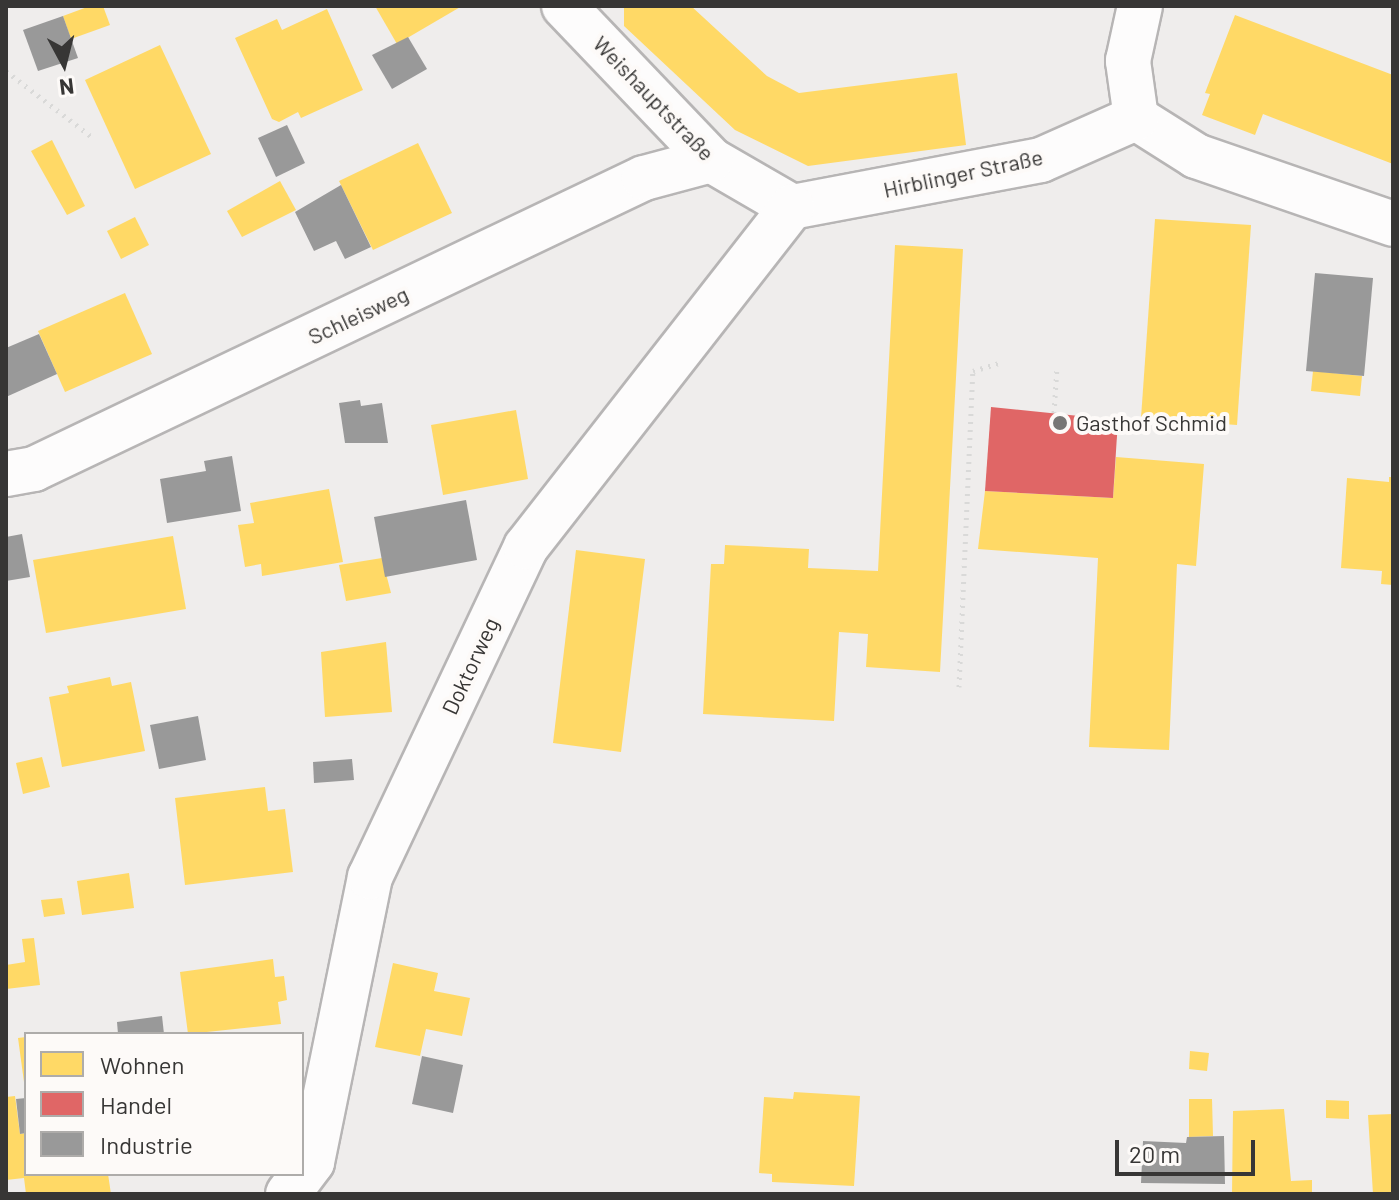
<!DOCTYPE html>
<meta charset="utf-8">
<style>
body{margin:0}
#map{position:relative;width:1399px;height:1200px;overflow:hidden;background:#efedec;font-family:Barlow,sans-serif}
div>[style]{position:absolute}
.homes>*{inset:0;background:#ffd966}
.shops>*{inset:0;background:#e06666}
.industry>*{inset:0;background:#999}
.path>*{height:5px;margin-top:-2.5px;transform-origin:0;background:repeating-linear-gradient(90deg,#d9d9d8 0 2px,transparent 0 8px)}
.roads{filter:drop-shadow(2px 0 #b7b5b5) drop-shadow(-2px 0 #b7b5b5) drop-shadow(0 2px #b7b5b5) drop-shadow(0 -2px #b7b5b5)}
.minor>*{height:44px;margin:-22px;padding:0 22px;transform-origin:22px;border-radius:22px;background:#fdfcfc}
.dots>*{width:22px;height:22px;translate:-50% -50%;box-sizing:border-box;border:4px solid #fdfaf8;border-radius:50%}
span{translate:-50% -50%;white-space:nowrap;text-align:center;line-height:1.15;-webkit-text-stroke:8px #fdfaf8;paint-order:stroke}
.street-label{font-size:22px;color:#373635}
.poi-label{font-size:22px;color:#373635}
.left{translate:0 -50%;text-align:left}
.frame{position:absolute;inset:0;border:8px solid #373635;pointer-events:none}
.legend{position:absolute;left:24px;top:1032px;width:280px;height:144px;box-sizing:border-box;background:#fdfaf8;border:2px solid #aeacaa;margin:0;padding:10px 14px;list-style:none;font-size:24px;color:#373635}
.legend li{display:flex;align-items:center;gap:16px;height:40px}
.legend b{width:40px;border:2px solid #aeacaa}
.north{position:absolute;left:24px;top:24px;width:80px;height:80px;-webkit-text-stroke:6px #fdfaf8;paint-order:stroke;rotate:173deg;font-size:22px;font-weight:700;line-height:32px;text-align:center;color:#373635}
.north::after{content:'';display:block;margin:auto;width:28px;height:36px;background:#373635;clip-path:polygon(50% 0,100% 100%,50% 72%,0 100%)}
.scale{position:absolute;left:1115px;top:1140px;width:140px;height:36px;box-sizing:border-box;border:4px solid #373635;border-top:0;padding-left:10px;font-size:24px;line-height:28px;white-space:nowrap;color:#373635;-webkit-text-stroke:6px #fdfaf8;paint-order:stroke}
</style>
<div id="map">
<div class="homes">
<div style="clip-path:polygon(90px 6px,103px 6px,110px 25px,71px 39px,63px 16px)"></div>
<div style="clip-path:polygon(375px 6px,462px 6px,397px 44px)"></div>
<div style="clip-path:polygon(624px 6px,691px 6px,767px 76px,799px 93px,957px 73px,966px 145px,808px 166px,735px 130px,624px 26px)"></div>
<div style="clip-path:polygon(327px 9px,363px 90px,301px 118px,298px 112px,279px 122px,272px 119px,235px 38px,277px 19px,282px 30px)"></div>
<div style="clip-path:polygon(1235px 15px,1393px 75px,1393px 164px,1263px 114px,1255px 135px,1202px 115px,1210px 94px,1205px 93px)"></div>
<div style="clip-path:polygon(160px 45px,211px 154px,135px 189px,85px 80px)"></div>
<div style="clip-path:polygon(52px 140px,85px 206px,67px 215px,31px 151px)"></div>
<div style="clip-path:polygon(418px 143px,452px 213px,373px 250px,339px 181px)"></div>
<div style="clip-path:polygon(280px 181px,296px 210px,242px 237px,227px 211px)"></div>
<div style="clip-path:polygon(135px 217px,149px 245px,121px 259px,107px 231px)"></div>
<div style="clip-path:polygon(1155px 219px,1251px 225px,1237px 425px,1141px 418px)"></div>
<div style="clip-path:polygon(895px 245px,963px 249px,940px 672px,866px 667px,868px 634px,839px 632px,834px 721px,703px 714px,711px 564px,724px 564px,725px 545px,809px 549px,808px 568px,878px 571px)"></div>
<div style="clip-path:polygon(125px 293px,152px 354px,65px 392px,38px 331px)"></div>
<div style="clip-path:polygon(1313px 371px,1362px 376px,1360px 396px,1311px 391px)"></div>
<div style="clip-path:polygon(516px 410px,528px 479px,443px 495px,431px 425px)"></div>
<div style="clip-path:polygon(1116px 457px,1204px 464px,1196px 566px,1177px 564px,1169px 750px,1089px 747px,1098px 558px,978px 549px,985px 491px,1113px 498px)"></div>
<div style="clip-path:polygon(1389px 477px,1393px 477px,1393px 585px,1381px 584px,1382px 571px,1341px 568px,1347px 478px,1389px 482px)"></div>
<div style="clip-path:polygon(329px 489px,343px 562px,262px 576px,261px 564px,245px 567px,238px 525px,254px 523px,250px 503px)"></div>
<div style="clip-path:polygon(173px 536px,186px 609px,46px 633px,33px 560px)"></div>
<div style="clip-path:polygon(576px 550px,645px 559px,621px 752px,553px 743px)"></div>
<div style="clip-path:polygon(382px 558px,391px 593px,346px 601px,339px 565px)"></div>
<div style="clip-path:polygon(386px 642px,392px 712px,325px 717px,321px 652px)"></div>
<div style="clip-path:polygon(110px 677px,112px 686px,131px 682px,145px 751px,62px 767px,49px 697px,69px 693px,67px 686px)"></div>
<div style="clip-path:polygon(42px 757px,50px 787px,23px 794px,16px 763px)"></div>
<div style="clip-path:polygon(265px 787px,268px 811px,285px 809px,293px 872px,185px 885px,175px 798px)"></div>
<div style="clip-path:polygon(129px 873px,134px 908px,82px 915px,77px 881px)"></div>
<div style="clip-path:polygon(62px 898px,65px 914px,44px 917px,41px 900px)"></div>
<div style="clip-path:polygon(34px 938px,40px 985px,6px 989px,6px 965px,25px 962px,22px 939px)"></div>
<div style="clip-path:polygon(273px 959px,275px 977px,284px 976px,287px 1000px,278px 1002px,281px 1024px,188px 1034px,180px 972px)"></div>
<div style="clip-path:polygon(393px 963px,438px 973px,434px 991px,470px 998px,462px 1036px,426px 1029px,420px 1056px,375px 1047px)"></div>
<div style="clip-path:polygon(26px 1037px,26px 1082px,24px 1082px,18px 1038px)"></div>
<div style="clip-path:polygon(1190px 1051px,1209px 1053px,1207px 1071px,1189px 1069px)"></div>
<div style="clip-path:polygon(794px 1092px,860px 1096px,854px 1186px,772px 1182px,772px 1174px,759px 1173px,764px 1097px,793px 1099px)"></div>
<div style="clip-path:polygon(15px 1096px,20px 1134px,26px 1133px,26px 1174px,108px 1174px,111px 1194px,26px 1194px,24px 1178px,6px 1180px,6px 1097px)"></div>
<div style="clip-path:polygon(1189px 1099px,1212px 1099px,1213px 1136px,1189px 1137px)"></div>
<div style="clip-path:polygon(1326px 1100px,1349px 1101px,1349px 1119px,1326px 1118px)"></div>
<div style="clip-path:polygon(1284px 1109px,1291px 1181px,1312px 1180px,1312px 1194px,1232px 1194px,1233px 1111px)"></div>
<div style="clip-path:polygon(1393px 1114px,1393px 1194px,1373px 1194px,1368px 1115px)"></div>
</div>
<div class="shops">
<div style="clip-path:polygon(991px 407px,1118px 420px,1113px 498px,985px 491px)"></div>
</div>
<div class="industry">
<div style="clip-path:polygon(63px 16px,78px 58px,38px 71px,23px 30px)"></div>
<div style="clip-path:polygon(408px 37px,427px 69px,392px 89px,372px 55px)"></div>
<div style="clip-path:polygon(287px 125px,305px 163px,276px 177px,258px 138px)"></div>
<div style="clip-path:polygon(341px 185px,371px 247px,345px 259px,336px 241px,314px 251px,295px 212px)"></div>
<div style="clip-path:polygon(1315px 273px,1373px 278px,1364px 376px,1306px 371px)"></div>
<div style="clip-path:polygon(39px 334px,57px 374px,6px 397px,6px 348px)"></div>
<div style="clip-path:polygon(360px 400px,361px 406px,382px 403px,388px 443px,345px 443px,339px 403px)"></div>
<div style="clip-path:polygon(232px 456px,241px 511px,167px 523px,160px 479px,206px 471px,204px 461px)"></div>
<div style="clip-path:polygon(466px 500px,477px 560px,385px 577px,374px 517px)"></div>
<div style="clip-path:polygon(22px 534px,30px 577px,6px 581px,6px 537px)"></div>
<div style="clip-path:polygon(198px 716px,206px 760px,159px 769px,150px 725px)"></div>
<div style="clip-path:polygon(352px 759px,354px 780px,314px 783px,313px 762px)"></div>
<div style="clip-path:polygon(162px 1016px,164px 1034px,118px 1034px,117px 1022px)"></div>
<div style="clip-path:polygon(422px 1056px,463px 1065px,453px 1113px,412px 1104px)"></div>
<div style="clip-path:polygon(26px 1098px,26px 1133px,20px 1134px,16px 1099px)"></div>
<div style="clip-path:polygon(1224px 1136px,1225px 1184px,1141px 1183px,1143px 1141px,1186px 1143px,1187px 1137px)"></div>
</div>
<div class="path">
<div style="left:6px;top:71px;width:108px;rotate:37.5deg"></div>
<div style="left:1054px;top:413px;width:46px;rotate:-86.3deg"></div>
<div style="left:959px;top:687px;width:316px;rotate:-87.5deg"></div>
<div style="left:973px;top:371px;width:31px;rotate:-17deg"></div>
</div>
<div class="roads">
<div class="minor">
<div style="left:564px;top:6px;width:213px;rotate:46.3deg"></div>
<div style="left:711px;top:160px;width:94px;rotate:30.1deg"></div>
<div style="left:1136px;top:118px;width:71px;rotate:32.3deg"></div>
<div style="left:1196px;top:156px;width:208px;rotate:19deg"></div>
<div style="left:1136px;top:118px;width:58px;rotate:-98deg"></div>
<div style="left:1128px;top:61px;width:56px;rotate:-77.7deg"></div>
<div style="left:792px;top:207px;width:253px;rotate:-10.7deg"></div>
<div style="left:1041px;top:160px;width:104px;rotate:-23.9deg"></div>
<div style="left:6px;top:474px;width:28px;rotate:-10deg"></div>
<div style="left:34px;top:469px;width:676px;rotate:-25.5deg"></div>
<div style="left:644px;top:178px;width:69px;rotate:-15deg"></div>
<div style="left:288px;top:1194px;width:40px;rotate:-53deg"></div>
<div style="left:312px;top:1162px;width:291px;rotate:-78.5deg"></div>
<div style="left:370px;top:877px;width:365px;rotate:-64.7deg"></div>
<div style="left:526px;top:547px;width:432px;rotate:-52deg"></div>
</div>
</div>
<div class="dots">
<div style="left:1060px;top:423px;background:#777675"></div>
</div>
<div class="street-label">
<span style="left:654px;top:98px;rotate:46deg">Weishauptstraße</span>
<span style="left:963px;top:173px;rotate:-12deg">Hirblinger Straße</span>
<span style="left:358px;top:315px;rotate:-25deg">Schleisweg</span>
<span style="left:470px;top:666px;rotate:-65deg">Doktorweg</span>
</div>
<div class="poi-label">
<span class="left" style="left:1076px;top:423px">Gasthof Schmid</span>
</div>
<div class="frame"></div>
<ul class="legend">
<li><b style="height:22px;background:#ffd966"></b>Wohnen</li>
<li><b style="height:22px;background:#e06666"></b>Handel</li>
<li><b style="height:22px;background:#999"></b>Industrie</li>
</ul>
<div class="north">N</div>
<div class="scale">20 m</div>
</div>
